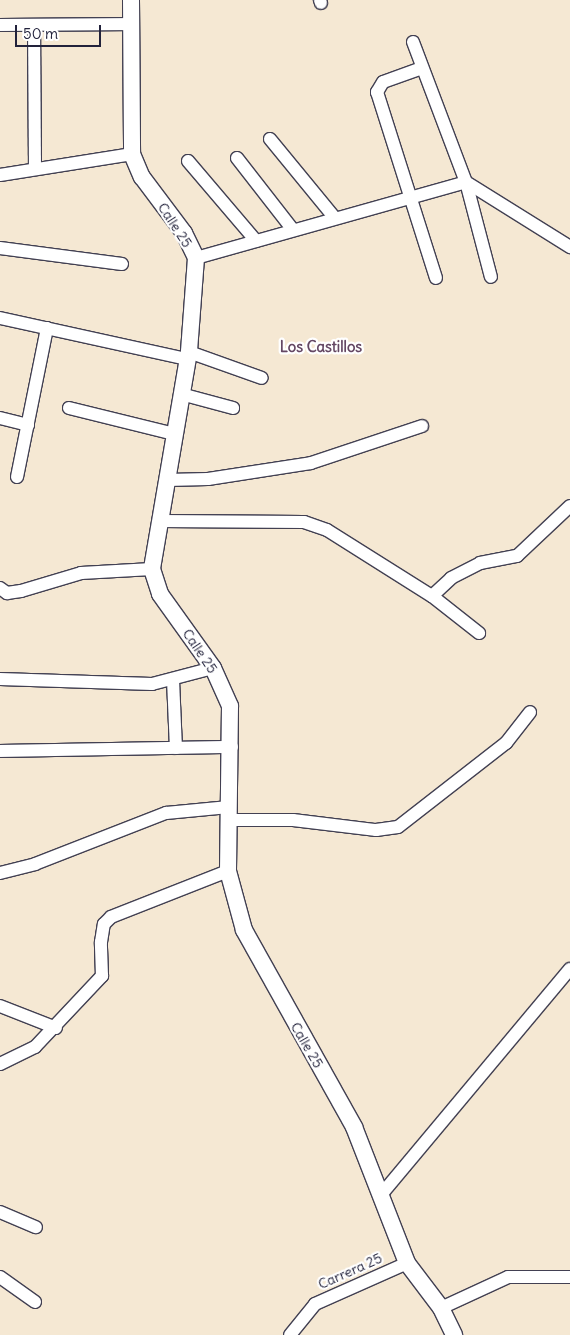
<!DOCTYPE html>
<style>
body{margin:0}
#map{position:relative;width:570px;height:1335px;overflow:hidden;background:#f5e8d3;font-family:Delius,sans-serif}
div>[style]{position:absolute}
.roads{filter:drop-shadow(1px 0 #424052) drop-shadow(-1px 0 #424052) drop-shadow(0 1px #424052) drop-shadow(0 -1px #424052)}
.minor>*{height:12px;margin:-6px;padding:0 6px;transform-origin:6px;border-radius:6px;background:#fff}
.tertiary>*{height:16px;margin:-8px;padding:0 8px;transform-origin:8px;border-radius:8px;background:#fff}
span{translate:-50% -50%;white-space:nowrap;text-align:center;line-height:1.15;-webkit-text-stroke:4.5px #fff;paint-order:stroke}
.street-label{font-size:14px;color:#22223b}
.neighbourhood-label{font-size:15px;color:#644763;font-weight:700}
.scale{position:absolute;left:15px;top:25px;width:86px;height:22px;box-sizing:border-box;border:2px solid #22223b;border-top:0;padding-left:6px;font-size:15px;line-height:18px;white-space:nowrap;color:#22223b;-webkit-text-stroke:4px #fff;paint-order:stroke}
</style>
<div id="map">
<div class="roads">
<div class="minor">
<div style="left:320px;top:0;width:3px;rotate:72deg"></div>
<div style="left:0;top:25px;width:131px;rotate:-0.4deg"></div>
<div style="left:34px;top:25px;width:143px;rotate:89.6deg"></div>
<div style="left:413px;top:42px;width:150px;rotate:69.3deg"></div>
<div style="left:466px;top:182px;width:98px;rotate:75.3deg"></div>
<div style="left:422px;top:68px;width:41px;rotate:160.3deg"></div>
<div style="left:383px;top:82px;width:12px;rotate:121deg"></div>
<div style="left:377px;top:92px;width:195px;rotate:72.4deg"></div>
<div style="left:270px;top:139px;width:102px;rotate:50.6deg"></div>
<div style="left:237px;top:158px;width:91px;rotate:52.1deg"></div>
<div style="left:188px;top:161px;width:105px;rotate:49.6deg"></div>
<div style="left:0;top:175px;width:134px;rotate:-9deg"></div>
<div style="left:0;top:248px;width:123px;rotate:7.5deg"></div>
<div style="left:196px;top:258px;width:280px;rotate:-15.7deg"></div>
<div style="left:466px;top:182px;width:123px;rotate:32deg"></div>
<div style="left:0;top:318px;width:191px;rotate:12.4deg"></div>
<div style="left:189px;top:352px;width:77px;rotate:19.6deg"></div>
<div style="left:181px;top:394px;width:54px;rotate:15.1deg"></div>
<div style="left:69px;top:408px;width:108px;rotate:13.9deg"></div>
<div style="left:0;top:418px;width:29px;rotate:14deg"></div>
<div style="left:17px;top:477px;width:152px;rotate:-78.6deg"></div>
<div style="left:167px;top:480px;width:41px;rotate:-1.4deg"></div>
<div style="left:208px;top:479px;width:104px;rotate:-8.8deg"></div>
<div style="left:311px;top:463px;width:117px;rotate:-18.4deg"></div>
<div style="left:160px;top:521px;width:144px;rotate:0.4deg"></div>
<div style="left:304px;top:522px;width:24px;rotate:19deg"></div>
<div style="left:327px;top:530px;width:124px;rotate:32.2deg"></div>
<div style="left:432px;top:596px;width:60px;rotate:38.2deg"></div>
<div style="left:0;top:588px;width:9px;rotate:36deg"></div>
<div style="left:7px;top:593px;width:14px;rotate:-8deg"></div>
<div style="left:21px;top:591px;width:63px;rotate:-16.7deg"></div>
<div style="left:81px;top:573px;width:71px;rotate:-3.2deg"></div>
<div style="left:432px;top:596px;width:26px;rotate:-43deg"></div>
<div style="left:451px;top:578px;width:33px;rotate:-27deg"></div>
<div style="left:480px;top:563px;width:38px;rotate:-11deg"></div>
<div style="left:517px;top:556px;width:73px;rotate:-43.3deg"></div>
<div style="left:0;top:679px;width:152px;rotate:1.9deg"></div>
<div style="left:152px;top:684px;width:63px;rotate:-14.7deg"></div>
<div style="left:173px;top:680px;width:68px;rotate:87.5deg"></div>
<div style="left:0;top:751px;width:232px;rotate:-1deg"></div>
<div style="left:229px;top:820px;width:64px"></div>
<div style="left:293px;top:820px;width:84px;rotate:6.9deg"></div>
<div style="left:376px;top:830px;width:22px;rotate:-8deg"></div>
<div style="left:398px;top:827px;width:137px;rotate:-37.9deg"></div>
<div style="left:506px;top:743px;width:39px;rotate:-52deg"></div>
<div style="left:0;top:873px;width:36px;rotate:-14deg"></div>
<div style="left:35px;top:864px;width:141px;rotate:-21.3deg"></div>
<div style="left:166px;top:813px;width:63px;rotate:-5.4deg"></div>
<div style="left:0;top:1006px;width:60px;rotate:21.4deg"></div>
<div style="left:0;top:1064px;width:39px;rotate:-26deg"></div>
<div style="left:35px;top:1047px;width:98px;rotate:-46.7deg"></div>
<div style="left:102px;top:976px;width:34px;rotate:-92deg"></div>
<div style="left:101px;top:942px;width:18px;rotate:-81deg"></div>
<div style="left:104px;top:924px;width:10px;rotate:-45deg"></div>
<div style="left:111px;top:917px;width:126px;rotate:-21.5deg"></div>
<div style="left:380px;top:1196px;width:296px;rotate:-50.1deg"></div>
<div style="left:0;top:1212px;width:39px;rotate:23deg"></div>
<div style="left:0;top:1277px;width:43px;rotate:35.5deg"></div>
<div style="left:441px;top:1308px;width:74px;rotate:-24.8deg"></div>
<div style="left:508px;top:1277px;width:62px"></div>
<div style="left:290px;top:1335px;width:40px;rotate:-51deg"></div>
<div style="left:315px;top:1304px;width:101px;rotate:-24deg"></div>
</div>
<div class="tertiary">
<div style="left:131px;top:0;width:154px;rotate:89.6deg"></div>
<div style="left:132px;top:154px;width:25px;rotate:67deg"></div>
<div style="left:142px;top:177px;width:70px;rotate:53.1deg"></div>
<div style="left:184px;top:233px;width:28px;rotate:64deg"></div>
<div style="left:196px;top:258px;width:94px;rotate:94.3deg"></div>
<div style="left:189px;top:352px;width:220px;rotate:99.7deg"></div>
<div style="left:152px;top:569px;width:26px;rotate:72deg"></div>
<div style="left:160px;top:594px;width:91px;rotate:54.4deg"></div>
<div style="left:213px;top:668px;width:42px;rotate:65.9deg"></div>
<div style="left:230px;top:706px;width:165px;rotate:90.7deg"></div>
<div style="left:228px;top:871px;width:61px;rotate:74.8deg"></div>
<div style="left:244px;top:930px;width:226px;rotate:60.8deg"></div>
<div style="left:354px;top:1127px;width:146px;rotate:68.7deg"></div>
<div style="left:407px;top:1263px;width:56px;rotate:52.9deg"></div>
<div style="left:441px;top:1308px;width:30px;rotate:64deg"></div>
</div>
</div>
<div class="street-label">
<span style="left:175px;top:225px;rotate:57deg">Calle 25</span>
<span style="left:200px;top:651px;rotate:56deg">Calle 25</span>
<span style="left:307px;top:1045px;rotate:60deg">Calle 25</span>
<span style="left:350px;top:1271px;rotate:-24deg">Carrera 25</span>
</div>
<div class="neighbourhood-label">
<span style="left:321px;top:347px">Los Castillos</span>
</div>
<div class="scale">50 m</div>
</div>
